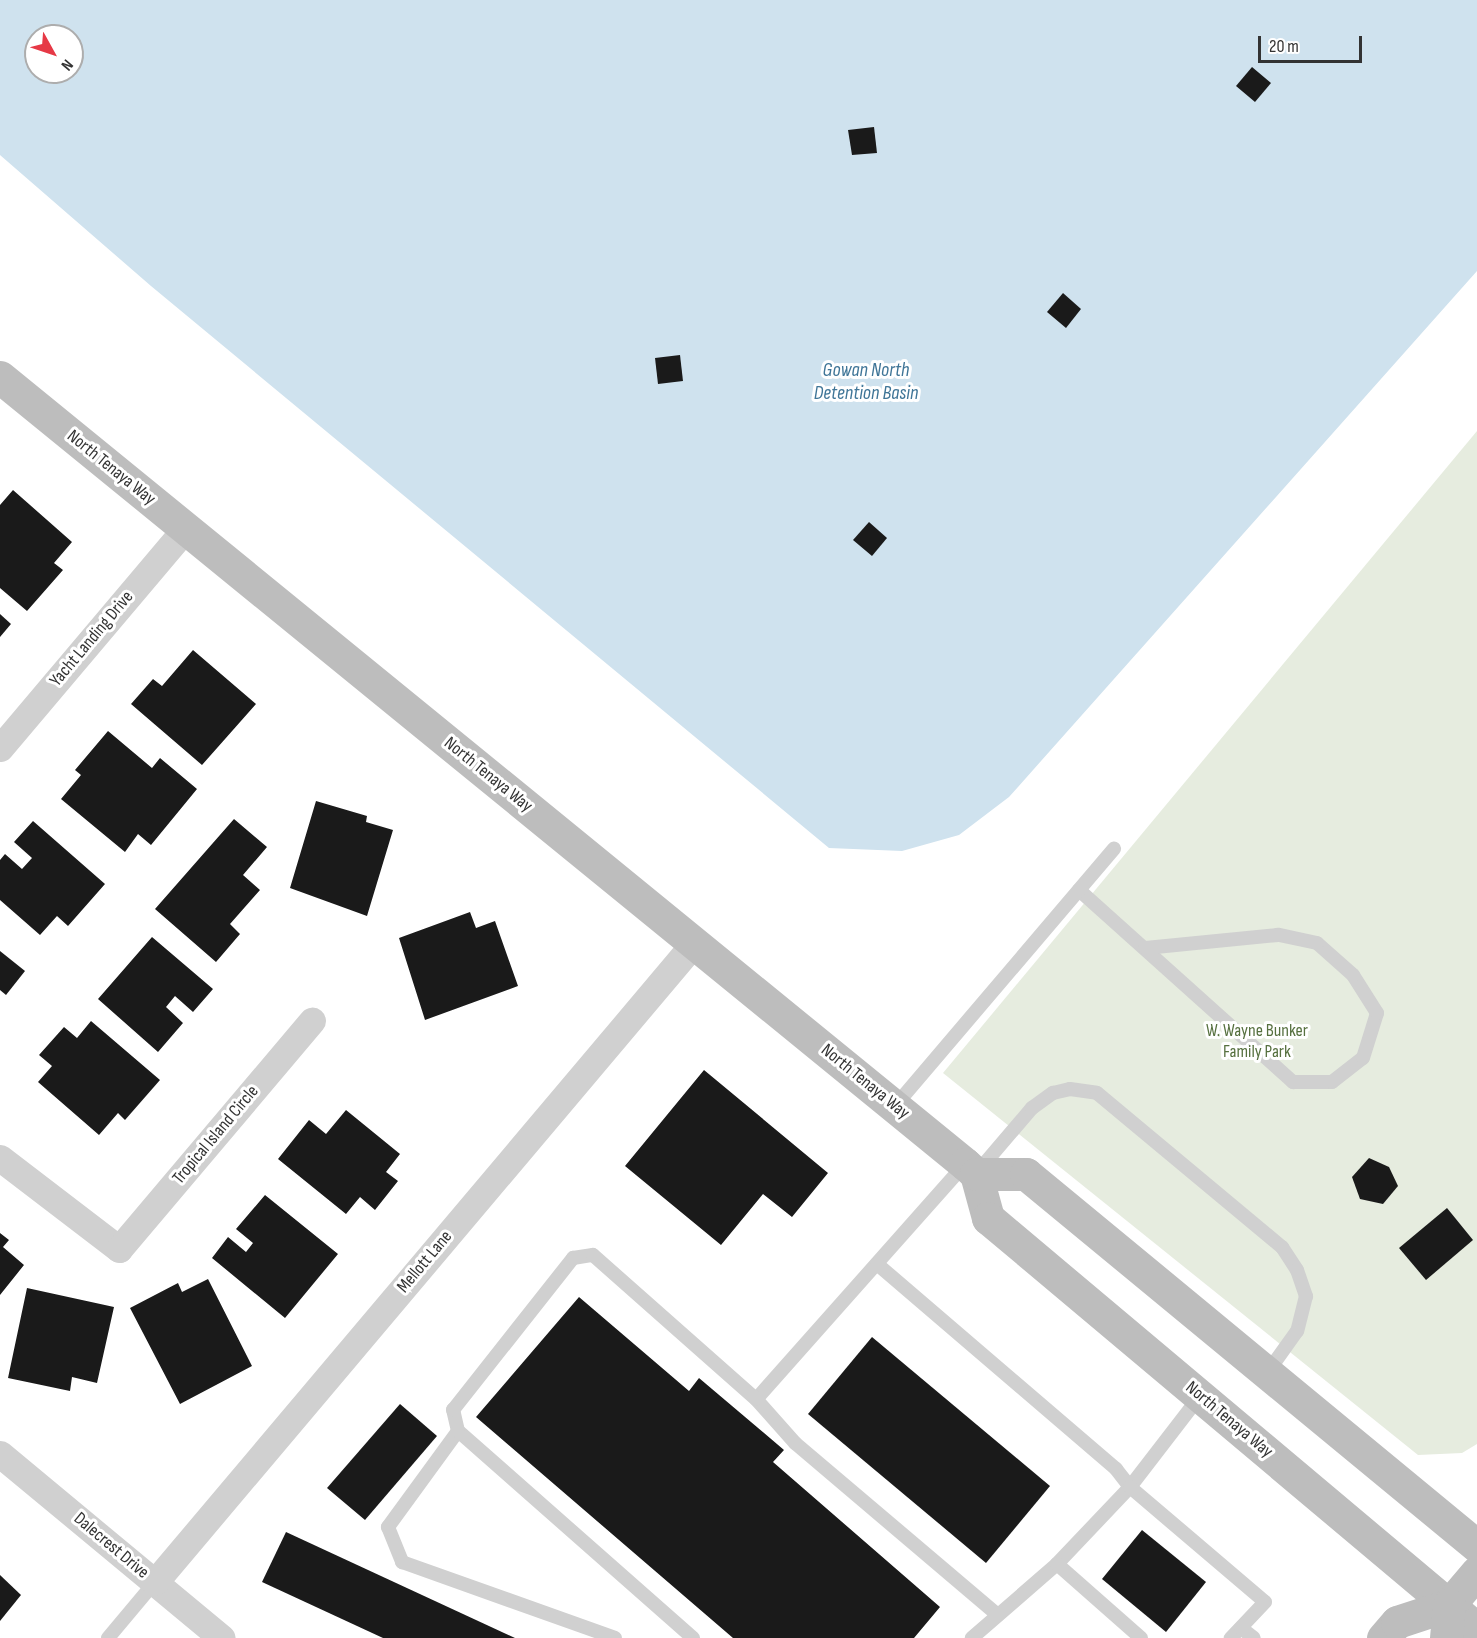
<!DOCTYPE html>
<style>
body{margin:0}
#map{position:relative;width:1477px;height:1638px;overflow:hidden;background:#fff;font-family:"Sofia Sans Condensed",sans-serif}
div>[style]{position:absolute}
.green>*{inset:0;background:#e6ecdf}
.water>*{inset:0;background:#cfe2ee}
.building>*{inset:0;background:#1a1a1a}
.lane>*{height:14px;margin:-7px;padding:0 7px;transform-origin:7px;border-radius:7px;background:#d0d0d0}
.street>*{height:27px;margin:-13.5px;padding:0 13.5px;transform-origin:13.5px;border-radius:13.5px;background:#d0d0d0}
.secondary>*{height:33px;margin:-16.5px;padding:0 16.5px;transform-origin:16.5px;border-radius:16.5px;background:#bdbdbd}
span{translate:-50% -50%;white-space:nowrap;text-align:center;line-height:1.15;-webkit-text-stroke:6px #fff;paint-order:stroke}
.street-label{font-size:18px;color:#333}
.park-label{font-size:18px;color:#56703f}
.water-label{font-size:20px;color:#3f7597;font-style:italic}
.north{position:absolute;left:24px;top:24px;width:60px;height:60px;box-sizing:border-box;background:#fff;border:2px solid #adadad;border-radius:50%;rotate:130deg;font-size:16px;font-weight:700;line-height:24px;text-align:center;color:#333}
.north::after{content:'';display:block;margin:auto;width:21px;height:27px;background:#e63946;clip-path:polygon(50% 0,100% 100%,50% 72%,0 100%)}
.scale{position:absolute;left:1258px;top:36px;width:104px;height:27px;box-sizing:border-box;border:3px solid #333;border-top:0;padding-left:8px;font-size:18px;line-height:21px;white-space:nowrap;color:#333;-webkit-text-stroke:4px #fff;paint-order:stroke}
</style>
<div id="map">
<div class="green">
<div style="clip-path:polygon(1477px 431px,1477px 1444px,1462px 1453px,1418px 1455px,943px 1073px)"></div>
</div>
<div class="water">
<div style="clip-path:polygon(evenodd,0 0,1477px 0,1477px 271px,1009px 797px,959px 835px,902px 851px,829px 848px,151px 286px,0 155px,0 0,36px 36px,72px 36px,72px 72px,36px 72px,36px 36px)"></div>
</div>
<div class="building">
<div style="clip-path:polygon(1252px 67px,1271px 83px,1255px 102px,1236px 86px)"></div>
<div style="clip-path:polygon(874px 127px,877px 153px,852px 155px,848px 130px)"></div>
<div style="clip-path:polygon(1063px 293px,1081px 309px,1066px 328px,1047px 312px)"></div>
<div style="clip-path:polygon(680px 355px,683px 381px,658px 384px,655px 358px)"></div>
<div style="clip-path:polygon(13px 490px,72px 542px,54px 563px,63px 570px,27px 611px,0 588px,0 505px)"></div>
<div style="clip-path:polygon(869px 522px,887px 538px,872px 556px,853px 540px)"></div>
<div style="clip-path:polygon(0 614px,11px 624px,0 637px)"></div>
<div style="clip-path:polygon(193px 650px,256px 704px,202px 765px,131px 704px,153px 679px,162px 686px)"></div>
<div style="clip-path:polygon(108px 731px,152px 768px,160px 758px,197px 789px,151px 845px,138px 834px,125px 852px,61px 799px,81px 775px,75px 770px)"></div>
<div style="clip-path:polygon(316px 801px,367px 816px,366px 822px,393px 830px,367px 916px,290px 888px)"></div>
<div style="clip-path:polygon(234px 819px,267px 847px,243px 875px,260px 890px,230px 924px,240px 934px,216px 962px,155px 909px)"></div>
<div style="clip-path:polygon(33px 821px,105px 884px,68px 926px,57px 916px,40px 935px,0 900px,0 860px,5px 854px,22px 869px,32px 858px,14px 842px)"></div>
<div style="clip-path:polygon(470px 912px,476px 928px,495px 921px,518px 986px,425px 1020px,399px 938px)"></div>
<div style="clip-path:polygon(152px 937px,213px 989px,193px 1012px,175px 996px,166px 1007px,183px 1023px,158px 1052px,98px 999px)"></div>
<div style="clip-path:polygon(0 951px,25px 971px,6px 995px,0 990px)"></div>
<div style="clip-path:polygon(91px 1021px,160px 1080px,125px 1120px,118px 1113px,99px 1135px,38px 1082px,52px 1066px,39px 1055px,64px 1027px,77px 1038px)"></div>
<div style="clip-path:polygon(704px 1070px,828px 1173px,792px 1217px,763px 1194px,721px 1245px,625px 1166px)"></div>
<div style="clip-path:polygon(346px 1110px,400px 1154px,386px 1172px,398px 1181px,375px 1210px,360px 1197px,346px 1214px,278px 1159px,309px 1120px,326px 1134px)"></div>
<div style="clip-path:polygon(1369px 1158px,1389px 1167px,1398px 1186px,1383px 1204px,1360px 1199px,1352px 1177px)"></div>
<div style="clip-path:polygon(265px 1195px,338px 1254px,285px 1318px,212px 1258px,228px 1237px,246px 1252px,253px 1243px,236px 1229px)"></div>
<div style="clip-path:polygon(1447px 1208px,1473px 1240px,1426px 1280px,1399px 1248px)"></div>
<div style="clip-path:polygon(0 1233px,9px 1240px,3px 1247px,24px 1265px,0 1295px)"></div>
<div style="clip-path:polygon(208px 1279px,252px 1366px,180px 1404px,130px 1308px,178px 1283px,182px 1292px)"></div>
<div style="clip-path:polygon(27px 1288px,114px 1307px,97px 1383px,72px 1377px,70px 1391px,8px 1378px)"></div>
<div style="clip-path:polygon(579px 1297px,689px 1391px,699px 1378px,784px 1450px,773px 1462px,940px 1607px,914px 1638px,733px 1638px,476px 1417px)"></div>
<div style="clip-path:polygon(872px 1337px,1050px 1486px,986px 1563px,808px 1414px)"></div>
<div style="clip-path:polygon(400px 1404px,437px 1436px,365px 1520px,327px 1488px)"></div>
<div style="clip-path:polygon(1142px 1530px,1206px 1582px,1166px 1632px,1102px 1579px)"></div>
<div style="clip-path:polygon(286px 1532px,515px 1638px,383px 1638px,262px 1582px)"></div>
<div style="clip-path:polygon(0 1575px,21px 1595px,0 1621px)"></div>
</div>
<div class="lane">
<div style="left:1079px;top:890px;width:288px;rotate:41.9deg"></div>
<div style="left:1293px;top:1082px;width:39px"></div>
<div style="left:1332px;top:1082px;width:39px;rotate:-38deg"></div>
<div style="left:1363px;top:1058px;width:47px;rotate:-72.7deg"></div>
<div style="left:1377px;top:1013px;width:45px;rotate:-122.3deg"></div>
<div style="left:1353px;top:975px;width:48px;rotate:-138.4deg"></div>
<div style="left:1317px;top:943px;width:40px;rotate:-168deg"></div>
<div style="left:1278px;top:935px;width:133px;rotate:174.4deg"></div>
<div style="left:895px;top:1106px;width:338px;rotate:-49.6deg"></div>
<div style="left:965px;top:1164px;width:314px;rotate:131.6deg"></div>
<div style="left:756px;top:1399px;width:59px;rotate:48.4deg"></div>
<div style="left:795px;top:1443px;width:266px;rotate:40.3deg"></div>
<div style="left:979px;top:1170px;width:82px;rotate:-49.5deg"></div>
<div style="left:1032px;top:1108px;width:26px;rotate:-36deg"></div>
<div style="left:1053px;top:1093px;width:17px;rotate:-13deg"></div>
<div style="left:1070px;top:1089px;width:27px;rotate:8deg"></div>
<div style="left:1097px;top:1093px;width:241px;rotate:39.8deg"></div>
<div style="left:1282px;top:1247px;width:27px;rotate:57deg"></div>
<div style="left:1297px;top:1270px;width:28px;rotate:71deg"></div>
<div style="left:1306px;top:1296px;width:36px;rotate:104deg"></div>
<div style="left:1297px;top:1331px;width:52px;rotate:125.5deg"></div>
<div style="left:877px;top:1264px;width:315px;rotate:40.6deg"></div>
<div style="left:1116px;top:1469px;width:23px;rotate:52deg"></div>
<div style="left:1130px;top:1487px;width:106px;rotate:133.5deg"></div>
<div style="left:1057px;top:1564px;width:113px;rotate:139deg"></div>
<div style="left:1200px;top:1396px;width:115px;rotate:127.6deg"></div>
<div style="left:1130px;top:1487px;width:177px;rotate:40.4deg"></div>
<div style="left:1265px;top:1602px;width:50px;rotate:133.4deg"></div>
<div style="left:458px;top:1431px;width:119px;rotate:126.1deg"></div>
<div style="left:388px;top:1527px;width:38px;rotate:68deg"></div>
<div style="left:402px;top:1562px;width:226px;rotate:19.6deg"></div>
<div style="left:1057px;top:1564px;width:112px;rotate:41.4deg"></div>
<div style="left:1241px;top:1628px;width:16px;rotate:38deg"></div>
<div style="left:108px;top:1638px;width:73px;rotate:-50deg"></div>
<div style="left:693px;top:1638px;width:313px;rotate:-138.6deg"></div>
<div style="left:458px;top:1431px;width:22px;rotate:-103deg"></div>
<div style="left:453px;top:1410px;width:194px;rotate:-51.7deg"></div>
<div style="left:573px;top:1258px;width:20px;rotate:-9deg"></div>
<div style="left:593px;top:1255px;width:217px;rotate:41.5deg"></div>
</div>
<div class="street">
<div style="left:0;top:748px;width:287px;rotate:-49.8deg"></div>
<div style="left:0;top:1158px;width:150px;rotate:37.4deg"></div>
<div style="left:119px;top:1249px;width:299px;rotate:-49.8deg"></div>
<div style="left:0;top:1454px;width:288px;rotate:39.7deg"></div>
<div style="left:155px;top:1582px;width:837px;rotate:-49.84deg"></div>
</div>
<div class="secondary">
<div style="left:0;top:377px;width:1245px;rotate:39.2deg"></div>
<div style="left:965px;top:1164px;width:15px;rotate:42deg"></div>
<div style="left:976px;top:1174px;width:46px;rotate:74.7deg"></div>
<div style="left:988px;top:1218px;width:639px;rotate:40.05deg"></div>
<div style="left:976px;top:1174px;width:50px"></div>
<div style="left:1026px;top:1174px;width:585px;rotate:39.52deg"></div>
<div style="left:1383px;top:1638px;width:21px;rotate:-49deg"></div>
<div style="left:1397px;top:1622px;width:55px;rotate:-18.1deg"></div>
<div style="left:1449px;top:1605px;width:43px;rotate:-49.7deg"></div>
<div style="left:1446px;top:1638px;width:33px;rotate:-85deg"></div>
</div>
<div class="street-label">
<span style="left:111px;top:468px;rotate:39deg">North Tenaya Way</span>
<span style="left:92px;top:639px;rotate:-50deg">Yacht Landing Drive</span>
<span style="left:488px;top:775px;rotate:39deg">North Tenaya Way</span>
<span style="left:865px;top:1082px;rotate:39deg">North Tenaya Way</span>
<span style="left:216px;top:1135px;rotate:-50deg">Tropical Island Circle</span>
<span style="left:425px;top:1262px;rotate:-50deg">Mellott Lane</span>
<span style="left:1229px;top:1420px;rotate:40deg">North Tenaya Way</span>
<span style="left:111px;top:1546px;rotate:40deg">Dalecrest Drive</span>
</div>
<div class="park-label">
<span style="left:1257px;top:1042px">W. Wayne Bunker<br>Family Park</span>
</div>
<div class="water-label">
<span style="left:866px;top:382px">Gowan North<br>Detention Basin</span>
</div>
<div class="north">N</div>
<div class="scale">20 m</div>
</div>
